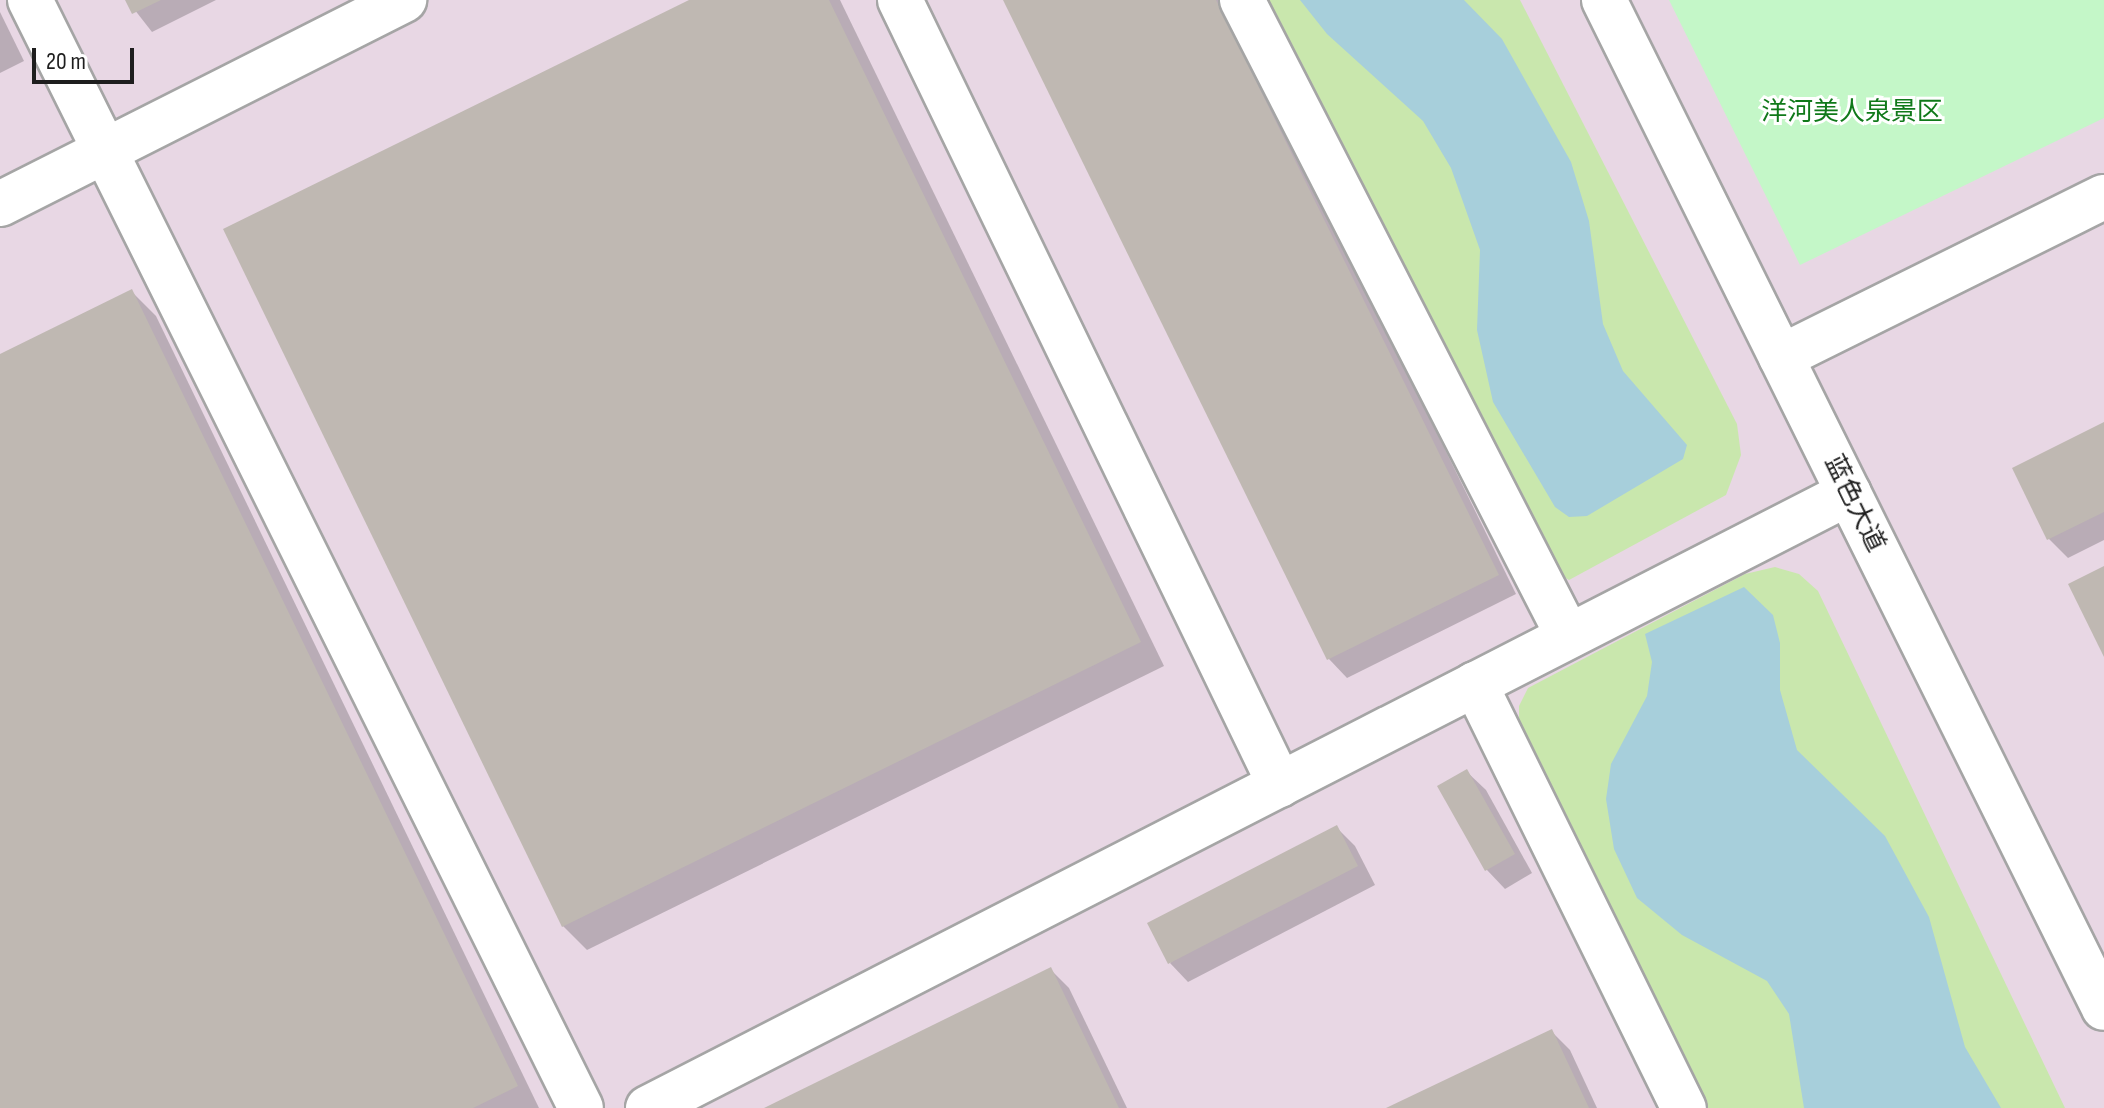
<!DOCTYPE html>
<meta charset="utf-8">
<style>
body{margin:0}
#map{position:relative;width:2104px;height:1108px;overflow:hidden;background:#efece5;font-family:"Sofia Sans Condensed","Noto Sans SC",sans-serif}
div>[style]{position:absolute}
.industrial>*{inset:0;background:#e8d7e4}
.grass>*{inset:0;background:#c9e7ad}
.park>*{inset:0;background:#c4f7c8}
.water>*{inset:0;background:#a7cfdb}
.shadow>*{inset:0;background:#0003}
.building>*{inset:0;background:#bfb8b2}
.roads{filter:drop-shadow(2px 0 #a5a5a5) drop-shadow(-2px 0 #a5a5a5) drop-shadow(0 2px #a5a5a5) drop-shadow(0 -2px #a5a5a5)}
.minor>*{height:44px;margin:-22px;padding:0 22px;transform-origin:22px;border-radius:22px;background:#fff}
span{translate:-50% -50%;white-space:nowrap;text-align:center;line-height:1.15;-webkit-text-stroke:6px #fff;paint-order:stroke}
.park-label{font-size:26px;color:#10791a}
.street-label{font-size:26px;color:#1e1e1e}
.scale{position:absolute;left:32px;top:48px;width:102px;height:36px;box-sizing:border-box;border:4px solid #1e1e1e;border-top:0;padding-left:10px;font-size:24px;line-height:28px;white-space:nowrap;color:#1e1e1e;-webkit-text-stroke:6px #fff;paint-order:stroke}
</style>
<div id="map">
<div class="industrial">
<div style="clip-path:polygon(0 0,2104px 0,2104px 1108px,0 1108px)"></div>
</div>
<div class="grass">
<div style="clip-path:polygon(1258px 0,1520px 0,1737px 424px,1741px 455px,1726px 495px,1569px 580px,1549px 568px)"></div>
<div style="clip-path:polygon(1775px 567px,1799px 574px,1818px 591px,2065px 1108px,1706px 1108px,1519px 732px,1519px 706px,1528px 688px,1745px 574px)"></div>
</div>
<div class="park">
<div style="clip-path:polygon(1669px 0,2104px 0,2104px 118px,1800px 265px)"></div>
</div>
<div class="water">
<div style="clip-path:polygon(1300px 0,1464px 0,1502px 39px,1571px 162px,1589px 221px,1603px 324px,1623px 371px,1687px 445px,1683px 459px,1587px 516px,1569px 517px,1555px 507px,1493px 402px,1477px 330px,1480px 250px,1451px 168px,1423px 121px,1327px 34px)"></div>
<div style="clip-path:polygon(1744px 587px,1773px 615px,1780px 643px,1780px 690px,1797px 750px,1885px 836px,1929px 917px,1965px 1047px,2001px 1108px,1804px 1108px,1789px 1014px,1767px 981px,1682px 935px,1637px 898px,1614px 849px,1606px 799px,1611px 764px,1647px 696px,1652px 662px,1645px 634px)"></div>
</div>
<div class="shadow">
<div style="clip-path:polygon(127px 0,216px 0,152px 32px)"></div>
<div style="clip-path:polygon(693px 0,840px 0,1164px 666px,587px 950px,563px 926px)"></div>
<div style="clip-path:polygon(1005px 0,1224px 0,1516px 594px,1347px 678px,1329px 659px)"></div>
<div style="clip-path:polygon(0 12px,24px 61px,0 73px)"></div>
<div style="clip-path:polygon(132px 292px,156px 316px,539px 1108px,0 1108px,0 356px)"></div>
<div style="clip-path:polygon(2104px 424px,2104px 540px,2068px 558px,2049px 539px,2014px 469px)"></div>
<div style="clip-path:polygon(1467px 772px,1486px 790px,1532px 873px,1505px 889px,1487px 870px,1440px 787px)"></div>
<div style="clip-path:polygon(1336px 827px,1355px 846px,1375px 885px,1188px 982px,1170px 963px)"></div>
<div style="clip-path:polygon(1050px 969px,1069px 988px,1127px 1108px,768px 1108px)"></div>
<div style="clip-path:polygon(1551px 1031px,1570px 1050px,1597px 1108px,1390px 1108px)"></div>
</div>
<div class="building">
<div style="clip-path:polygon(125px 0,161px 0,132px 14px)"></div>
<div style="clip-path:polygon(689px 0,829px 0,1141px 642px,562px 927px,223px 229px)"></div>
<div style="clip-path:polygon(1003px 0,1216px 0,1499px 575px,1327px 660px)"></div>
<div style="clip-path:polygon(132px 289px,518px 1086px,473px 1108px,0 1108px,0 354px)"></div>
<div style="clip-path:polygon(2104px 422px,2104px 512px,2047px 540px,2012px 468px)"></div>
<div style="clip-path:polygon(2104px 566px,2104px 657px,2068px 584px)"></div>
<div style="clip-path:polygon(1467px 769px,1515px 854px,1485px 871px,1437px 786px)"></div>
<div style="clip-path:polygon(1337px 825px,1358px 866px,1168px 964px,1147px 923px)"></div>
<div style="clip-path:polygon(1051px 967px,1119px 1108px,764px 1108px)"></div>
<div style="clip-path:polygon(1552px 1029px,1589px 1108px,1386px 1108px)"></div>
</div>
<div class="roads">
<div class="minor">
<div style="left:30px;top:0;width:1237px;rotate:63.56deg"></div>
<div style="left:900px;top:0;width:872px;rotate:64.17deg"></div>
<div style="left:1242px;top:0;width:715px;rotate:62.86deg"></div>
<div style="left:1604px;top:0;width:1125px;rotate:63.62deg"></div>
<div style="left:0;top:204px;width:453px;rotate:-26.8deg"></div>
<div style="left:1781px;top:357px;width:360px;rotate:-26.4deg"></div>
<div style="left:1475px;top:684px;width:473px;rotate:63.8deg"></div>
<div style="left:648px;top:1108px;width:1349px;rotate:-27.12deg"></div>
</div>
</div>
<div class="park-label">
<span style="left:1852px;top:113px">洋河美人泉景区</span>
</div>
<div class="street-label">
<span style="left:1854px;top:504px;rotate:64deg">蓝色大道</span>
</div>
<div class="scale">20 m</div>
</div>
